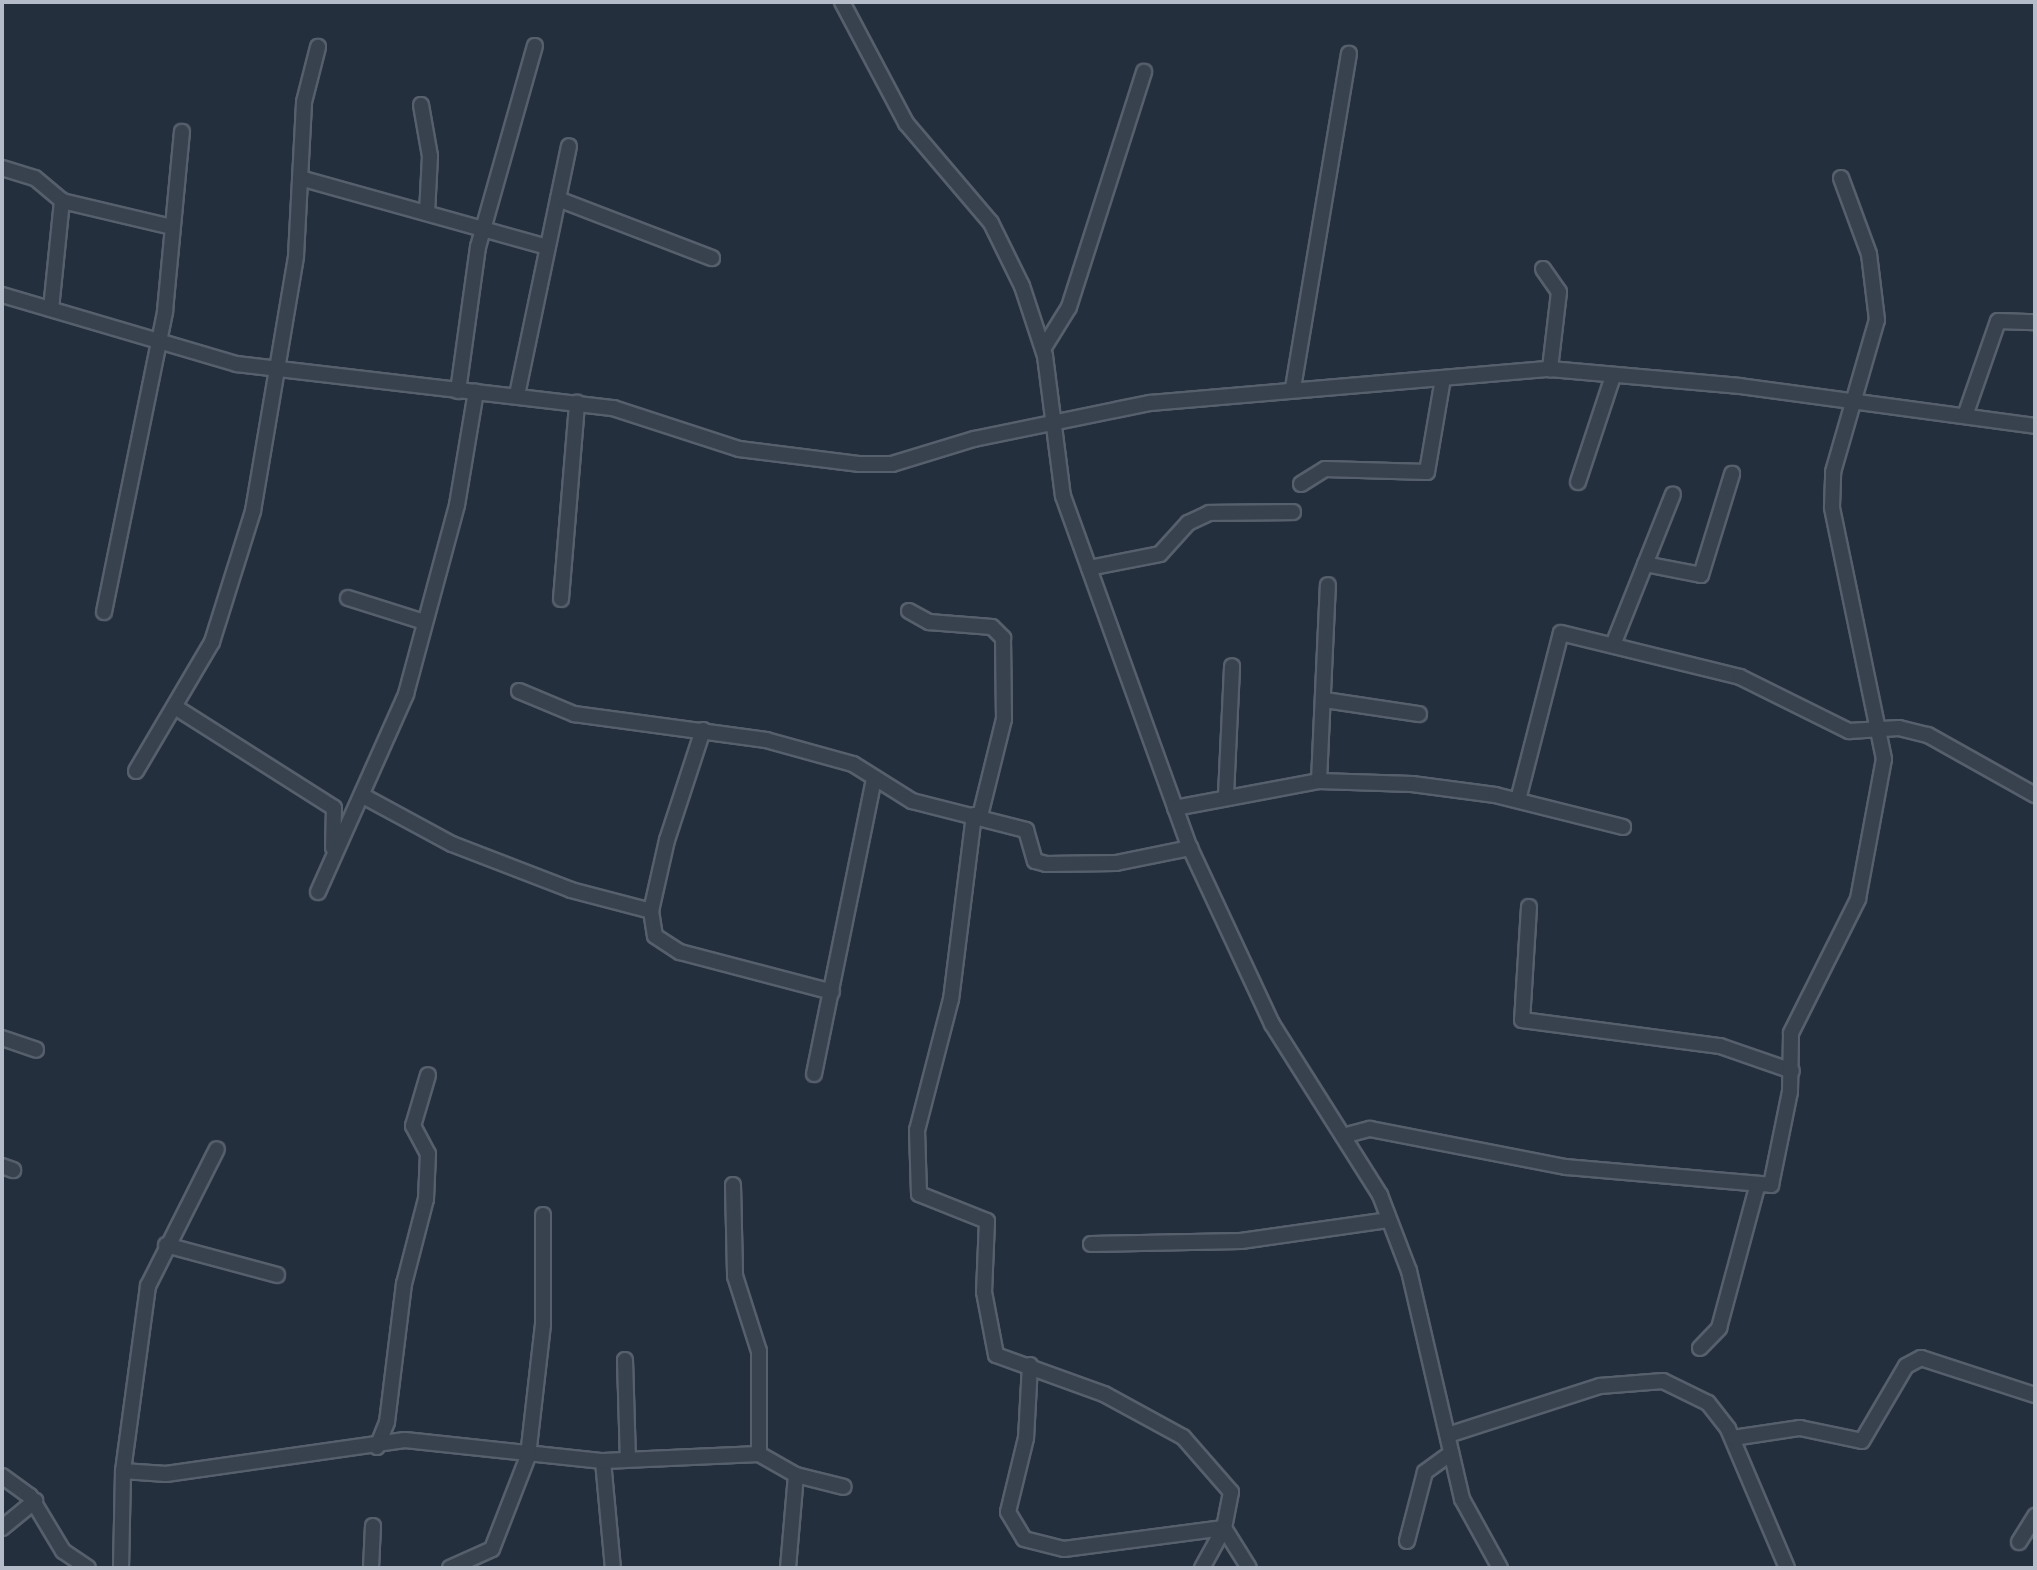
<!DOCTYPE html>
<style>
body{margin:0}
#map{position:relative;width:2037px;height:1570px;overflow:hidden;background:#242f3e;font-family:"Roboto Condensed",sans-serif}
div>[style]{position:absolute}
.roads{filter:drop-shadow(2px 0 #565f6c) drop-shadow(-2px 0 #565f6c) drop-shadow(0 2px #565f6c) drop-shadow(0 -2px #565f6c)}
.minor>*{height:14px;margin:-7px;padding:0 7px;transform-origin:7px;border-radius:7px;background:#38414e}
span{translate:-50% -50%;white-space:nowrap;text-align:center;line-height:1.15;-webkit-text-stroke:6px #1d2633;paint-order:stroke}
.frame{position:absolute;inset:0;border:4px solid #b4bcc9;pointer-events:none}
</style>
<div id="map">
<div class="roads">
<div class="minor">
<div style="left:842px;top:2px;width:137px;rotate:62.1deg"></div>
<div style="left:906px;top:123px;width:131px;rotate:49.6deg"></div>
<div style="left:991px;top:223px;width:70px;rotate:63.8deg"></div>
<div style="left:1022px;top:286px;width:74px;rotate:71.8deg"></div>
<div style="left:1045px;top:356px;width:141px;rotate:82.7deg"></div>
<div style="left:1063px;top:496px;width:374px;rotate:70.2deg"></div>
<div style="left:1190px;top:848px;width:194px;rotate:65deg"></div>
<div style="left:1272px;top:1024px;width:202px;rotate:57.7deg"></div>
<div style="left:1380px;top:1195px;width:81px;rotate:69.1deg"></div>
<div style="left:1409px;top:1271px;width:234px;rotate:76.9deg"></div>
<div style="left:1462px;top:1499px;width:79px;rotate:61.2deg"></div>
<div style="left:421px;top:105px;width:52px;rotate:80deg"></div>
<div style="left:430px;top:156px;width:57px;rotate:93deg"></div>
<div style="left:2px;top:168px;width:34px;rotate:17deg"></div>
<div style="left:35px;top:178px;width:35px;rotate:40deg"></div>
<div style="left:62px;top:201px;width:113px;rotate:13.3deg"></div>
<div style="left:300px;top:178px;width:252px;rotate:15.6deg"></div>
<div style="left:558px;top:199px;width:165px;rotate:21deg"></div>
<div style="left:1543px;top:269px;width:28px;rotate:55deg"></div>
<div style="left:1559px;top:292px;width:78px;rotate:96.7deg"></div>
<div style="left:2px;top:295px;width:245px;rotate:16.4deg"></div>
<div style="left:237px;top:364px;width:379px;rotate:6.7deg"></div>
<div style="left:613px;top:408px;width:133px;rotate:18deg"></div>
<div style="left:739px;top:449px;width:122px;rotate:7.1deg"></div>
<div style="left:860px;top:464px;width:32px"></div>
<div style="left:892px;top:464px;width:86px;rotate:-17deg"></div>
<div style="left:974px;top:439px;width:180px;rotate:-11.6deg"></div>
<div style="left:1150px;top:403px;width:401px;rotate:-4.9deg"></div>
<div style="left:1550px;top:369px;width:191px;rotate:5.1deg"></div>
<div style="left:1740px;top:386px;width:298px;rotate:7.7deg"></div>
<div style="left:51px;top:309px;width:109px;rotate:-84.2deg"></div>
<div style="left:1043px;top:349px;width:49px;rotate:-58.2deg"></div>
<div style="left:1069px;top:307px;width:247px;rotate:-72.3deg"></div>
<div style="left:1293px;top:388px;width:339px;rotate:-80.5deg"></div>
<div style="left:458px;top:391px;width:145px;rotate:-82.1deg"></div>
<div style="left:478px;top:247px;width:209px;rotate:-74.2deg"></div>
<div style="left:517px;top:395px;width:254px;rotate:-78.2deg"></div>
<div style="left:1966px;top:413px;width:97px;rotate:-70.8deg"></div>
<div style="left:1998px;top:321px;width:37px;rotate:2deg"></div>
<div style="left:1578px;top:482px;width:112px;rotate:-71.7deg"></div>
<div style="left:1301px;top:484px;width:28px;rotate:-32deg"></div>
<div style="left:1325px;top:469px;width:102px;rotate:1.7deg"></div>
<div style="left:1427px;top:472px;width:95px;rotate:-80.3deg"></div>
<div style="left:1645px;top:564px;width:57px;rotate:11.1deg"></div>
<div style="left:1701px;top:575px;width:106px;rotate:-72.9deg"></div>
<div style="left:1089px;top:568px;width:72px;rotate:-11.2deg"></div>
<div style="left:1160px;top:554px;width:42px;rotate:-47.9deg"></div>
<div style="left:1188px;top:523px;width:23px;rotate:-25deg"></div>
<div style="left:1209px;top:513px;width:84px;rotate:-0.7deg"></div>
<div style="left:348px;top:598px;width:80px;rotate:17.5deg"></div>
<div style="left:561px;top:599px;width:197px;rotate:-85.3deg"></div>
<div style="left:909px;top:611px;width:23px;rotate:29deg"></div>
<div style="left:929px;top:622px;width:63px;rotate:4.5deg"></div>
<div style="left:992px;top:627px;width:16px;rotate:45deg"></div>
<div style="left:1003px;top:638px;width:81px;rotate:89.3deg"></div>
<div style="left:1004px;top:719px;width:100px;rotate:103.9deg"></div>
<div style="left:104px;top:612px;width:307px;rotate:-78.5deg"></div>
<div style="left:165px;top:311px;width:180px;rotate:-84.6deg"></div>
<div style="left:1613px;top:645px;width:162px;rotate:-68.3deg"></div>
<div style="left:519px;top:691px;width:60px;rotate:22.7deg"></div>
<div style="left:574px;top:714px;width:194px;rotate:7.7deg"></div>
<div style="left:766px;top:740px;width:90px;rotate:15.4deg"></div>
<div style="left:853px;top:764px;width:70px;rotate:32.1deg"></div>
<div style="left:912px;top:801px;width:118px;rotate:14.3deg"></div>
<div style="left:1026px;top:830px;width:32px;rotate:74deg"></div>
<div style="left:1035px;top:861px;width:11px;rotate:15deg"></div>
<div style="left:1046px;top:864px;width:70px;rotate:-0.8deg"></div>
<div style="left:1116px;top:863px;width:76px;rotate:-11.5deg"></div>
<div style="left:1325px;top:700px;width:95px;rotate:8.5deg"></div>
<div style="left:175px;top:707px;width:188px;rotate:32.4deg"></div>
<div style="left:334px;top:808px;width:40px;rotate:91.4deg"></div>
<div style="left:703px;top:730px;width:116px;rotate:108.1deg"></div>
<div style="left:667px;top:840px;width:73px;rotate:102.7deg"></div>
<div style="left:651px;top:911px;width:25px;rotate:81deg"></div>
<div style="left:655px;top:936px;width:30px;rotate:33deg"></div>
<div style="left:680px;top:952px;width:157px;rotate:14.7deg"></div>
<div style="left:136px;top:771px;width:150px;rotate:-59.5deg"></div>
<div style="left:212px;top:642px;width:137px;rotate:-72.6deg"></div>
<div style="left:253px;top:511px;width:259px;rotate:-80.4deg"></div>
<div style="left:296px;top:256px;width:154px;rotate:-87deg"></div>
<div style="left:304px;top:102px;width:57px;rotate:-75.7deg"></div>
<div style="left:1319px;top:781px;width:196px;rotate:-87.4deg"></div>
<div style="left:1226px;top:795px;width:129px;rotate:-87.3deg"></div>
<div style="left:365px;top:797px;width:99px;rotate:28.4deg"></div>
<div style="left:452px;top:844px;width:128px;rotate:21.1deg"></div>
<div style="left:571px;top:890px;width:83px;rotate:14.7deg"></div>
<div style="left:1518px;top:800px;width:172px;rotate:-75.6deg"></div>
<div style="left:1561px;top:633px;width:184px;rotate:13.8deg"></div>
<div style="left:1740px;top:677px;width:122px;rotate:26.4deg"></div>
<div style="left:1849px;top:731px;width:50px;rotate:-3.4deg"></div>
<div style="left:1899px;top:728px;width:30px;rotate:14deg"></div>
<div style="left:1928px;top:735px;width:123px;rotate:29.3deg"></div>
<div style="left:1175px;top:808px;width:147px;rotate:-10.6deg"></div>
<div style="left:1319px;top:781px;width:93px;rotate:1.8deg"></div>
<div style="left:1412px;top:784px;width:84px;rotate:7.5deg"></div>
<div style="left:1495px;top:795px;width:132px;rotate:14deg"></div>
<div style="left:974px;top:815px;width:185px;rotate:97.1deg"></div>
<div style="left:951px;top:999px;width:135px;rotate:104.5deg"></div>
<div style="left:917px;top:1130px;width:64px;rotate:88.2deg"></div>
<div style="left:919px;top:1194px;width:73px;rotate:21.7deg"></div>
<div style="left:987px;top:1221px;width:71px;rotate:92.4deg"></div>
<div style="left:984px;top:1292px;width:64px;rotate:79.2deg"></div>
<div style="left:996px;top:1355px;width:115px;rotate:19.9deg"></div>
<div style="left:1104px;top:1394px;width:90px;rotate:28.6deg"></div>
<div style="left:1183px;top:1437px;width:73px;rotate:48.9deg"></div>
<div style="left:1231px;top:1492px;width:37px;rotate:101deg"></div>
<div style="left:1224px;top:1528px;width:46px;rotate:118.8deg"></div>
<div style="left:318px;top:892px;width:217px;rotate:-66deg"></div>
<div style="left:406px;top:694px;width:196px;rotate:-74.9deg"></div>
<div style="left:457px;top:505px;width:115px;rotate:-80.5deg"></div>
<div style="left:1529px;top:907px;width:113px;rotate:93.5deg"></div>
<div style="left:1522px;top:1020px;width:200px;rotate:7.5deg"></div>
<div style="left:1720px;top:1046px;width:76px;rotate:19.1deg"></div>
<div style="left:2px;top:1038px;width:36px;rotate:19deg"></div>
<div style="left:814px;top:1074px;width:302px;rotate:-78.5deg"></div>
<div style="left:1343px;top:1136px;width:28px;rotate:-15deg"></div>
<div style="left:1370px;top:1129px;width:200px;rotate:11deg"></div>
<div style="left:1566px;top:1167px;width:206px;rotate:5deg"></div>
<div style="left:1771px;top:1185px;width:95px;rotate:-78.5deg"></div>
<div style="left:1790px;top:1092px;width:59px;rotate:-89deg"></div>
<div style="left:1791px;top:1033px;width:150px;rotate:-63.4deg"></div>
<div style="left:1858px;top:899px;width:142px;rotate:-79.5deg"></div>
<div style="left:1884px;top:759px;width:257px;rotate:-101.7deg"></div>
<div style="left:1832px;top:507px;width:35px;rotate:-88deg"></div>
<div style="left:1833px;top:472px;width:158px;rotate:-73.9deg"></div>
<div style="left:1877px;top:320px;width:66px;rotate:-96.9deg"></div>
<div style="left:1869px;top:254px;width:81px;rotate:-110.2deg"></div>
<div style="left:2px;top:1166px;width:12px;rotate:20deg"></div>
<div style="left:733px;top:1185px;width:91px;rotate:88.7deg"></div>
<div style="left:735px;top:1276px;width:79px;rotate:72.3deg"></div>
<div style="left:759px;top:1351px;width:103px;rotate:90deg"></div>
<div style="left:1091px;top:1244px;width:150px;rotate:-1.1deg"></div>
<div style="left:1241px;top:1241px;width:148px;rotate:-8.1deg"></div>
<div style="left:166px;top:1245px;width:115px;rotate:15.1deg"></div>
<div style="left:1700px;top:1348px;width:28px;rotate:-46deg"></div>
<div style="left:1719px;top:1328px;width:146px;rotate:-74.9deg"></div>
<div style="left:625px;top:1360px;width:99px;rotate:88.3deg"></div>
<div style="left:1030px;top:1365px;width:73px;rotate:93.1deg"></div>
<div style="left:1026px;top:1438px;width:76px;rotate:103.7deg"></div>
<div style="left:1008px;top:1512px;width:31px;rotate:59deg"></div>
<div style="left:1024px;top:1539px;width:41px;rotate:14deg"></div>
<div style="left:1064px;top:1549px;width:161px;rotate:-7.5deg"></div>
<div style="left:1224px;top:1528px;width:47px;rotate:58deg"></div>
<div style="left:1448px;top:1435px;width:160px;rotate:-17.9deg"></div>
<div style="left:1600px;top:1386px;width:63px;rotate:-4.5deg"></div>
<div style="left:1663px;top:1381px;width:50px;rotate:26.1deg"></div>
<div style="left:1708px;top:1403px;width:33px;rotate:52deg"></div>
<div style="left:1728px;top:1429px;width:151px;rotate:67deg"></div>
<div style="left:1733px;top:1438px;width:68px;rotate:-8.5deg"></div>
<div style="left:1800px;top:1428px;width:63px;rotate:11.8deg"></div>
<div style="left:1862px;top:1441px;width:87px;rotate:-59.6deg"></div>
<div style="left:1906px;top:1366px;width:17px;rotate:-28deg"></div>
<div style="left:1921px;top:1358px;width:120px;rotate:18deg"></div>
<div style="left:377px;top:1447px;width:27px;rotate:-68deg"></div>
<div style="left:387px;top:1422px;width:139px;rotate:-83deg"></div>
<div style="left:404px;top:1284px;width:88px;rotate:-75.5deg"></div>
<div style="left:426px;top:1199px;width:45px;rotate:-87.5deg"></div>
<div style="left:428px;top:1154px;width:32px;rotate:-118deg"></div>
<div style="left:413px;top:1126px;width:53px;rotate:-73.6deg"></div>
<div style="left:603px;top:1461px;width:107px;rotate:84.7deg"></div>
<div style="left:123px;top:1471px;width:43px;rotate:4deg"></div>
<div style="left:166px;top:1474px;width:241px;rotate:-8.1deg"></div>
<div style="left:405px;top:1440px;width:199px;rotate:6.1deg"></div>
<div style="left:603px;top:1461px;width:156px;rotate:-2.6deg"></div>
<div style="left:759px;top:1454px;width:43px;rotate:29.6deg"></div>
<div style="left:796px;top:1475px;width:49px;rotate:14deg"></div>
<div style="left:2px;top:1476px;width:34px;rotate:36deg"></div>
<div style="left:30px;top:1496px;width:64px;rotate:59deg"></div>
<div style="left:63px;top:1551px;width:30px;rotate:34deg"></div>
<div style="left:2px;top:1528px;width:43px;rotate:-39.3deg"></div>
<div style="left:1407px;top:1541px;width:71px;rotate:-75.4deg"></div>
<div style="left:1425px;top:1472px;width:32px;rotate:-36deg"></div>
<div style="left:2019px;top:1542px;width:31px;rotate:-58deg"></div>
<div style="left:121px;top:1568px;width:97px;rotate:-88.8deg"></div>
<div style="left:123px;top:1471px;width:187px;rotate:-82.3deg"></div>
<div style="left:148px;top:1286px;width:153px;rotate:-63.3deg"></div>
<div style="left:371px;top:1568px;width:42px;rotate:-87.3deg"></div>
<div style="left:450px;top:1568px;width:46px;rotate:-24.3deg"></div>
<div style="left:492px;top:1549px;width:100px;rotate:-68.8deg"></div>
<div style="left:528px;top:1456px;width:133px;rotate:-83.5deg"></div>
<div style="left:543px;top:1324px;width:109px;rotate:-90deg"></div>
<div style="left:788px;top:1568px;width:93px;rotate:-85.1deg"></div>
</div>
</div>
<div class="frame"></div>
</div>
